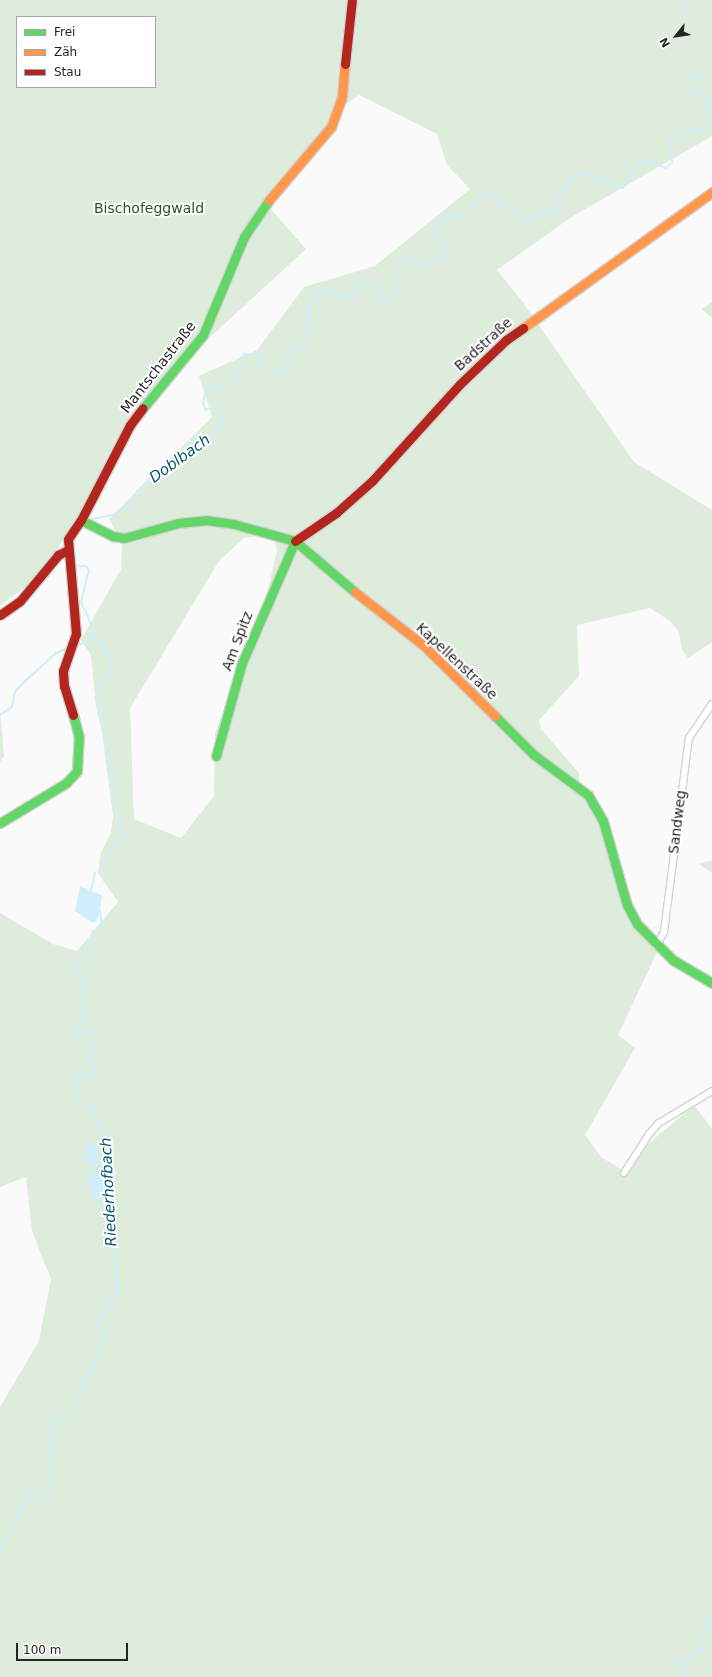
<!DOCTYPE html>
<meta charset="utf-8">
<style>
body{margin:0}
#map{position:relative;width:712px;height:1677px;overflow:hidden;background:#fafafb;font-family:"DejaVu Sans",sans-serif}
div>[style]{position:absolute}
.green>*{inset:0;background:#deecdb}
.water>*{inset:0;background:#cfeffd}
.stream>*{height:2px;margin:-1px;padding:0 1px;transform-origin:1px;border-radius:1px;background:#cfeffd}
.roads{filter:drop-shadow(1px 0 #d3d3d4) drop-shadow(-1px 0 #d3d3d4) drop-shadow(0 1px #d3d3d4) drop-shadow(0 -1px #d3d3d4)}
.street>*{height:6px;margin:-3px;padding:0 3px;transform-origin:3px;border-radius:3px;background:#fefefe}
.fast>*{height:9px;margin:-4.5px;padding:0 4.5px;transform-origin:4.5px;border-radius:4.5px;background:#63d668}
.slow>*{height:9px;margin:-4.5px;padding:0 4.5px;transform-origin:4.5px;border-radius:4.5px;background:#ff974d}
.jam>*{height:9px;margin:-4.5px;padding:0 4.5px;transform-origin:4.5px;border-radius:4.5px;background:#b3261e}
span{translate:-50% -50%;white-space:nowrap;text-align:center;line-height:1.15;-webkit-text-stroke:4px #fff;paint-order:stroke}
.park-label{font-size:14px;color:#2a541b}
.street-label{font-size:14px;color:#242425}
.water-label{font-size:15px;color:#06556d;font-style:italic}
.legend{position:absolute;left:16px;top:16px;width:140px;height:72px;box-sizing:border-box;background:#fff;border:1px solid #a7a7a8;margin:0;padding:5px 7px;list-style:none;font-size:12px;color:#242425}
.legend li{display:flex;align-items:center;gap:8px;height:20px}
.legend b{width:20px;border:1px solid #a7a7a8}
.north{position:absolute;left:656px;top:16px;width:40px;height:40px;-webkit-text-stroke:3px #fff;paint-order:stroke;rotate:240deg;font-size:11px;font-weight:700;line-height:16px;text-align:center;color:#242425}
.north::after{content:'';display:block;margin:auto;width:14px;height:18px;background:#242425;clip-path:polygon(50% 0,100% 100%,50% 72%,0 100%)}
.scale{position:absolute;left:16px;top:1643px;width:112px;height:18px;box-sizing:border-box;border:2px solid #242425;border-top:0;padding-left:5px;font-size:12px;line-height:14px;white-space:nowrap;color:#242425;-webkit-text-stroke:3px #fff;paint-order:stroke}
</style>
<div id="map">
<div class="green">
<div style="clip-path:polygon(evenodd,0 0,712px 0,712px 136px,570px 218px,497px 270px,522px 301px,634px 462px,712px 510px,712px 642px,688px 658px,682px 650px,679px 632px,670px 621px,650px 608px,577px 625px,579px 676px,539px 720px,541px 729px,579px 773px,579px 793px,599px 821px,624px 909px,657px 952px,618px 1035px,635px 1048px,585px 1135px,601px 1157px,626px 1172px,647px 1145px,694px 1105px,712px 1129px,712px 1677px,0 1677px,0 1407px,39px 1341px,51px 1279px,32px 1231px,26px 1177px,0 1187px,0 913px,53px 944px,77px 951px,118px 902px,98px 873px,101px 852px,111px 833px,113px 816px,102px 732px,96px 707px,91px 655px,81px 640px,121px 569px,122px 544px,109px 519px,212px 417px,199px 376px,257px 350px,304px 287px,375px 266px,470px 189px,447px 165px,437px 134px,359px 95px,342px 107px,269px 207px,306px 249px,170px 374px,41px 575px,0 606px,0 0,17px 17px,155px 17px,155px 87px,17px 87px,17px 17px,0 0,262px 535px,274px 538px,277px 550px,261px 621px,215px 733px,214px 796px,181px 838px,134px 819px,130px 708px,219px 561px,244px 538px,262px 535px)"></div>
<div style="clip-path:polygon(712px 302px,712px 318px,702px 309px)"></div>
<div style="clip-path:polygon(0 710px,4px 756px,0 762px)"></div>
<div style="clip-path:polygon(712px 860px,712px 873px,699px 864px)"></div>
</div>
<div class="water">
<div style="clip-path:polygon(80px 886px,102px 895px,100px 911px,97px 920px,93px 923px,75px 911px)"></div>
<div style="clip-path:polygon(86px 1144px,94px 1146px,100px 1151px,100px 1164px,94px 1167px,86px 1162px)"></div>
<div style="clip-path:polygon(100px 1170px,105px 1195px,92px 1200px,88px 1177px,90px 1171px)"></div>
</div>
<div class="stream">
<div style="left:680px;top:7px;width:12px;rotate:-35deg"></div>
<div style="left:712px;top:75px;width:10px;rotate:163deg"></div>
<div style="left:702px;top:78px;width:8px;rotate:-157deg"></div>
<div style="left:695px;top:75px;width:8px;rotate:150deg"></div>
<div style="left:688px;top:79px;width:8px;rotate:97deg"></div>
<div style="left:687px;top:87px;width:17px;rotate:28deg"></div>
<div style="left:702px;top:95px;width:22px;rotate:63deg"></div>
<div style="left:92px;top:519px;width:21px;rotate:-11deg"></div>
<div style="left:113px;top:515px;width:13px;rotate:-27deg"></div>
<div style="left:125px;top:509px;width:23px;rotate:-56deg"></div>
<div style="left:138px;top:490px;width:23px;rotate:-43deg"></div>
<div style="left:155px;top:474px;width:52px;rotate:-34.9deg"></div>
<div style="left:198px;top:444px;width:16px;rotate:-27deg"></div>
<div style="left:212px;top:437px;width:18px;rotate:-52deg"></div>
<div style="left:223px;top:423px;width:9px;rotate:-96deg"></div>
<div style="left:222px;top:414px;width:8px;rotate:-113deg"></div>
<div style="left:219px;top:407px;width:6px;rotate:-162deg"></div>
<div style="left:213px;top:405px;width:9px;rotate:144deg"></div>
<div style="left:206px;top:410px;width:8px;rotate:-113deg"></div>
<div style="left:203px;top:403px;width:14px;rotate:-78deg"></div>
<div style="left:206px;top:389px;width:5px;rotate:-37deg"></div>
<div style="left:210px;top:386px;width:17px;rotate:3deg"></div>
<div style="left:227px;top:387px;width:26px;rotate:-51deg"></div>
<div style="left:243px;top:367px;width:8px;rotate:-130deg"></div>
<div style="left:238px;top:361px;width:9px;rotate:-49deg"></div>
<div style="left:244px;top:354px;width:8px;rotate:7deg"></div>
<div style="left:252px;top:355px;width:9px;rotate:32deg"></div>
<div style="left:260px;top:360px;width:6px;rotate:72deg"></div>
<div style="left:262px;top:366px;width:6px;rotate:39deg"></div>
<div style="left:267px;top:370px;width:13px;rotate:13deg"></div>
<div style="left:280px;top:373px;width:8px;rotate:-14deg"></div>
<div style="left:288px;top:371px;width:11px;rotate:-95deg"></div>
<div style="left:287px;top:360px;width:13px;rotate:-61deg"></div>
<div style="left:293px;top:349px;width:13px;rotate:-27deg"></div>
<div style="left:305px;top:343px;width:12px;rotate:-76deg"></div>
<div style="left:308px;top:331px;width:8px;rotate:-50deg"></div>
<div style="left:313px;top:325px;width:8px;rotate:-120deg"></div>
<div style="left:309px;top:318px;width:23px;rotate:-83deg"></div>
<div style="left:312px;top:295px;width:12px;rotate:-31deg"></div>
<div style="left:322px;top:289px;width:21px;rotate:23deg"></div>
<div style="left:341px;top:297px;width:10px;rotate:-6deg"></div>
<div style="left:351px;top:296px;width:18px;rotate:-47deg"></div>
<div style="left:363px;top:283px;width:8px;rotate:-14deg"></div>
<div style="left:371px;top:281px;width:13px;rotate:72deg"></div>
<div style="left:375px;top:293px;width:11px;rotate:41deg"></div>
<div style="left:383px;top:300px;width:6px"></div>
<div style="left:389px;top:300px;width:10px;rotate:-53deg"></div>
<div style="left:395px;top:292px;width:26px;rotate:-83deg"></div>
<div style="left:398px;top:266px;width:12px;rotate:-35deg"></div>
<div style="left:408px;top:259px;width:18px;rotate:16deg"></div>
<div style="left:425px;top:264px;width:20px;rotate:-18deg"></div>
<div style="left:444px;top:258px;width:6px;rotate:-72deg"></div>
<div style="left:446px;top:252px;width:21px;rotate:-129deg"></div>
<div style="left:433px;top:236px;width:8px;rotate:-90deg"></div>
<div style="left:433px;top:228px;width:20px;rotate:-41deg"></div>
<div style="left:448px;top:215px;width:12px;rotate:5deg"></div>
<div style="left:460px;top:216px;width:36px;rotate:-42deg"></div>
<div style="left:487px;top:192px;width:4px;rotate:-27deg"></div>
<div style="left:491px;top:190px;width:11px;rotate:49deg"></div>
<div style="left:498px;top:198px;width:7px;rotate:90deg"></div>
<div style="left:498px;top:205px;width:6px;rotate:31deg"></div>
<div style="left:503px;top:208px;width:11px;rotate:-10deg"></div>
<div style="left:514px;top:206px;width:9px;rotate:58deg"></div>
<div style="left:519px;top:214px;width:11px;rotate:34deg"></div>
<div style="left:528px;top:220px;width:32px;rotate:-26deg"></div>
<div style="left:557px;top:206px;width:30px;rotate:-63deg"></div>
<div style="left:571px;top:179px;width:11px;rotate:-34deg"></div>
<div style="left:580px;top:173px;width:46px;rotate:19.2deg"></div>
<div style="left:623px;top:188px;width:21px;rotate:-61deg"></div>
<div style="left:633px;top:170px;width:15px;rotate:-37deg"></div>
<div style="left:645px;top:161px;width:22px;rotate:18deg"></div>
<div style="left:666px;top:168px;width:8px;rotate:-45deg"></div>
<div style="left:672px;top:162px;width:22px;rotate:-95deg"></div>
<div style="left:670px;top:140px;width:27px;rotate:-27deg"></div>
<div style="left:694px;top:128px;width:11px;rotate:10deg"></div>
<div style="left:705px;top:130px;width:9px;rotate:-36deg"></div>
<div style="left:712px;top:125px;width:9px;rotate:-90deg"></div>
<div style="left:77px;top:534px;width:11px;rotate:-49deg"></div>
<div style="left:73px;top:562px;width:5px;rotate:53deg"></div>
<div style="left:76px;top:566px;width:10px"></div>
<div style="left:86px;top:566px;width:5px;rotate:53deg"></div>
<div style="left:89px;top:570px;width:33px;rotate:104deg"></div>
<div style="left:81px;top:602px;width:33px;rotate:65deg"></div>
<div style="left:95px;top:632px;width:7px;rotate:117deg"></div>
<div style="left:92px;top:638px;width:18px;rotate:151deg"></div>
<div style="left:92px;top:638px;width:11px;rotate:22deg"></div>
<div style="left:102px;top:642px;width:22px;rotate:68deg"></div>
<div style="left:110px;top:662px;width:9px;rotate:84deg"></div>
<div style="left:111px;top:671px;width:8px;rotate:135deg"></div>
<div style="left:105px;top:677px;width:22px;rotate:112deg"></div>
<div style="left:97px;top:697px;width:47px;rotate:80.1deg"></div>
<div style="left:105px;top:743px;width:12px;rotate:59deg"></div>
<div style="left:111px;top:753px;width:12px;rotate:104deg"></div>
<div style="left:108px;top:765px;width:18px;rotate:68deg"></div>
<div style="left:115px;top:782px;width:9px;rotate:103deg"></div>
<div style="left:113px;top:791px;width:47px;rotate:78.9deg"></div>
<div style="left:122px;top:837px;width:36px;rotate:126deg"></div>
<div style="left:0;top:715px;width:14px;rotate:-34deg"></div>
<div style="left:12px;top:707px;width:15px;rotate:-79deg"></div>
<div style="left:15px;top:692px;width:11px;rotate:-49deg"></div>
<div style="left:22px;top:684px;width:45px;rotate:-42.3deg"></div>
<div style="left:55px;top:654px;width:16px;rotate:-27deg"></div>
<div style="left:91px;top:890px;width:18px;rotate:-77deg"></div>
<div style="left:0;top:1552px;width:43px;rotate:-65.2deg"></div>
<div style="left:18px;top:1513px;width:22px;rotate:-58deg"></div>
<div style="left:30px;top:1494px;width:22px;rotate:-5deg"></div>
<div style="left:52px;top:1492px;width:31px;rotate:-94deg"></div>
<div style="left:50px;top:1461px;width:13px;rotate:-67deg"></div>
<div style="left:55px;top:1449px;width:9px;rotate:-131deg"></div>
<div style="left:49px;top:1442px;width:9px;rotate:-49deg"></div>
<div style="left:55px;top:1435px;width:13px;rotate:-94deg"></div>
<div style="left:54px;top:1422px;width:22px;rotate:-24deg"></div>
<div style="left:74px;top:1413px;width:18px;rotate:-87deg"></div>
<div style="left:75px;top:1395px;width:36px;rotate:-56deg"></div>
<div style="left:95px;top:1365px;width:22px;rotate:-68deg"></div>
<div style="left:103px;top:1345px;width:11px;rotate:-90deg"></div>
<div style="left:103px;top:1334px;width:12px;rotate:-121deg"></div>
<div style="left:97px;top:1324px;width:37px;rotate:-56deg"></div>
<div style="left:118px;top:1293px;width:13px;rotate:-86deg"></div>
<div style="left:119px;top:1280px;width:42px;rotate:-103.7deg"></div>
<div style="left:109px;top:1239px;width:9px;rotate:-77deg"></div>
<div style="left:111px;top:1230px;width:89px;rotate:-95.1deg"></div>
<div style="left:103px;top:1141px;width:13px;rotate:-77deg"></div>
<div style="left:106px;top:1128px;width:12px;rotate:-145deg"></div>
<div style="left:96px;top:1121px;width:15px;rotate:-98deg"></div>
<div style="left:94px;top:1106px;width:14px;rotate:-168deg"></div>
<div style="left:80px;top:1103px;width:11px;rotate:-117deg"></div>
<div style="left:75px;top:1093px;width:19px;rotate:-87deg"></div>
<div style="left:76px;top:1074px;width:8px;rotate:14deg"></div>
<div style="left:84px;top:1076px;width:9px;rotate:-21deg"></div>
<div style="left:92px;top:1073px;width:9px;rotate:-63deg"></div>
<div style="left:96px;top:1065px;width:11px;rotate:-153deg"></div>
<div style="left:86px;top:1060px;width:11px;rotate:-63deg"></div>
<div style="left:91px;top:1050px;width:19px;rotate:-90deg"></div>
<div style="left:91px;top:1031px;width:12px;rotate:166deg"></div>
<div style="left:79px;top:1034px;width:8px;rotate:-140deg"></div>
<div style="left:73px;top:1029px;width:13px;rotate:-27deg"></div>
<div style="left:85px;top:1023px;width:25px;rotate:-101deg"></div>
<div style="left:80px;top:998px;width:20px;rotate:-79deg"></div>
<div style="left:84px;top:978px;width:11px;rotate:-146deg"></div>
<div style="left:75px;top:972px;width:9px;rotate:-90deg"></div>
<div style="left:75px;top:963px;width:14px;rotate:-25deg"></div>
<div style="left:88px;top:957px;width:9px;rotate:-58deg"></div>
<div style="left:93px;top:949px;width:8px;rotate:-130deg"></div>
<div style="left:88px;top:943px;width:13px;rotate:-67deg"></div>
<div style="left:93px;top:931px;width:11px;rotate:-34deg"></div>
<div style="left:102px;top:925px;width:14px;rotate:-98deg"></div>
<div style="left:686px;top:1677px;width:5px;rotate:-79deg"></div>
<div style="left:687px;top:1672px;width:7px;rotate:-153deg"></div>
<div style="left:681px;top:1669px;width:7px;rotate:-117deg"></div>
<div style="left:678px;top:1663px;width:27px;rotate:-28deg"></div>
<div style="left:702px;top:1650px;width:11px;rotate:-117deg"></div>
<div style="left:697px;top:1640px;width:8px;rotate:7deg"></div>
<div style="left:705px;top:1641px;width:13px;rotate:-72deg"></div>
<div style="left:709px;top:1629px;width:9px;rotate:-122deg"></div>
<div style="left:704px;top:1621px;width:5px;rotate:-37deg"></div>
<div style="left:708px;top:1618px;width:5px;rotate:37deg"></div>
</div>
<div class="roads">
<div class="street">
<div style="left:656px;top:946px;width:16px;rotate:-60deg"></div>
<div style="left:664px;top:932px;width:196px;rotate:-82.7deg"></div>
<div style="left:689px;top:738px;width:41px;rotate:-55.9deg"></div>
<div style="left:624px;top:1173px;width:46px;rotate:-57.3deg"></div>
<div style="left:649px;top:1134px;width:15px;rotate:-48deg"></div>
<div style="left:659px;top:1123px;width:62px;rotate:-31.1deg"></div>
</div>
<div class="fast">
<div style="left:143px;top:408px;width:94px;rotate:-50.6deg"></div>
<div style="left:203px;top:335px;width:106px;rotate:-67.3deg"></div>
<div style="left:244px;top:237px;width:45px;rotate:-56deg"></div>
<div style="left:81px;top:520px;width:36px;rotate:27deg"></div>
<div style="left:113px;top:536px;width:11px;rotate:10deg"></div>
<div style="left:124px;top:538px;width:57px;rotate:-15.3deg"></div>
<div style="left:179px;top:523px;width:27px;rotate:-6deg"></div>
<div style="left:206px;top:520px;width:28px;rotate:8deg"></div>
<div style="left:234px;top:524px;width:63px;rotate:15.6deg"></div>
<div style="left:295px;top:541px;width:79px;rotate:40.4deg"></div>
<div style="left:495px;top:716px;width:55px;rotate:45deg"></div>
<div style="left:534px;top:755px;width:67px;rotate:36.5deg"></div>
<div style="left:588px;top:795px;width:30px;rotate:60deg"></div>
<div style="left:603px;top:821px;width:87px;rotate:74.1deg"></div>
<div style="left:627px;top:905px;width:21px;rotate:62deg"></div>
<div style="left:637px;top:924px;width:51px;rotate:45deg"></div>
<div style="left:673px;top:960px;width:45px;rotate:30.5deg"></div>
<div style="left:216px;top:756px;width:97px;rotate:-74.4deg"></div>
<div style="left:242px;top:663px;width:133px;rotate:-66.5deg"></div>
<div style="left:0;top:823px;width:77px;rotate:-31.2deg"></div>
<div style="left:66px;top:783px;width:16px;rotate:-47deg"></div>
<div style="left:77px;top:771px;width:34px;rotate:-87deg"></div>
<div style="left:79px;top:737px;width:23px;rotate:-105deg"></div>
</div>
<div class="slow">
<div style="left:269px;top:200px;width:96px;rotate:-49.7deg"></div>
<div style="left:331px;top:127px;width:33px;rotate:-70deg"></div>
<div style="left:342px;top:96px;width:32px;rotate:-85deg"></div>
<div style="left:523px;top:328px;width:233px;rotate:-35.7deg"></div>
<div style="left:355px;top:592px;width:86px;rotate:37.9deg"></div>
<div style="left:423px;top:645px;width:101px;rotate:44.6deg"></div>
</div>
<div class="jam">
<div style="left:345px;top:64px;width:64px;rotate:-83.8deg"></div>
<div style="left:295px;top:541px;width:50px;rotate:-34.3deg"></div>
<div style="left:336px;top:513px;width:48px;rotate:-41.6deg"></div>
<div style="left:372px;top:481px;width:131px;rotate:-47.8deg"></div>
<div style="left:460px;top:384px;width:64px;rotate:-43.7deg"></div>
<div style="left:506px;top:340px;width:21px;rotate:-35deg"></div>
<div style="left:0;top:615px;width:24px;rotate:-35deg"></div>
<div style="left:20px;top:601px;width:60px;rotate:-50.4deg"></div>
<div style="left:58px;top:555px;width:11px;rotate:-27deg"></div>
<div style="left:73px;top:715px;width:30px;rotate:-107deg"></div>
<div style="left:64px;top:686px;width:15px;rotate:-94deg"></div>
<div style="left:63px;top:671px;width:39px;rotate:-71deg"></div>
<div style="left:76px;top:634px;width:95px;rotate:-94.8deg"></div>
<div style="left:68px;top:539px;width:23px;rotate:-56deg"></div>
<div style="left:81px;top:520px;width:107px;rotate:-62.7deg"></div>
<div style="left:130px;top:425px;width:21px;rotate:-53deg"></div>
</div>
</div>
<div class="park-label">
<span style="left:149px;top:208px">Bischofeggwald</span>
</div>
<div class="street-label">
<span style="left:483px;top:344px;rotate:-42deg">Badstraße</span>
<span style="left:158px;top:367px;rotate:-52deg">Mantschastraße</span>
<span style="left:237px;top:641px;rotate:-69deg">Am Spitz</span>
<span style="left:457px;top:661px;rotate:43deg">Kapellenstraße</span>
<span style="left:677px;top:822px;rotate:-83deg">Sandweg</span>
</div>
<div class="water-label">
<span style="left:180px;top:459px;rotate:-36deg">Doblbach</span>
<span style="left:109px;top:1192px;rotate:-93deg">Riederhofbach</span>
</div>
<ul class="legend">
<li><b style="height:5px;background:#63d668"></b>Frei</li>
<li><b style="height:5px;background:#ff974d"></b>Zäh</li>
<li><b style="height:5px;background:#b3261e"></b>Stau</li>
</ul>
<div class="north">N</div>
<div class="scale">100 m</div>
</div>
